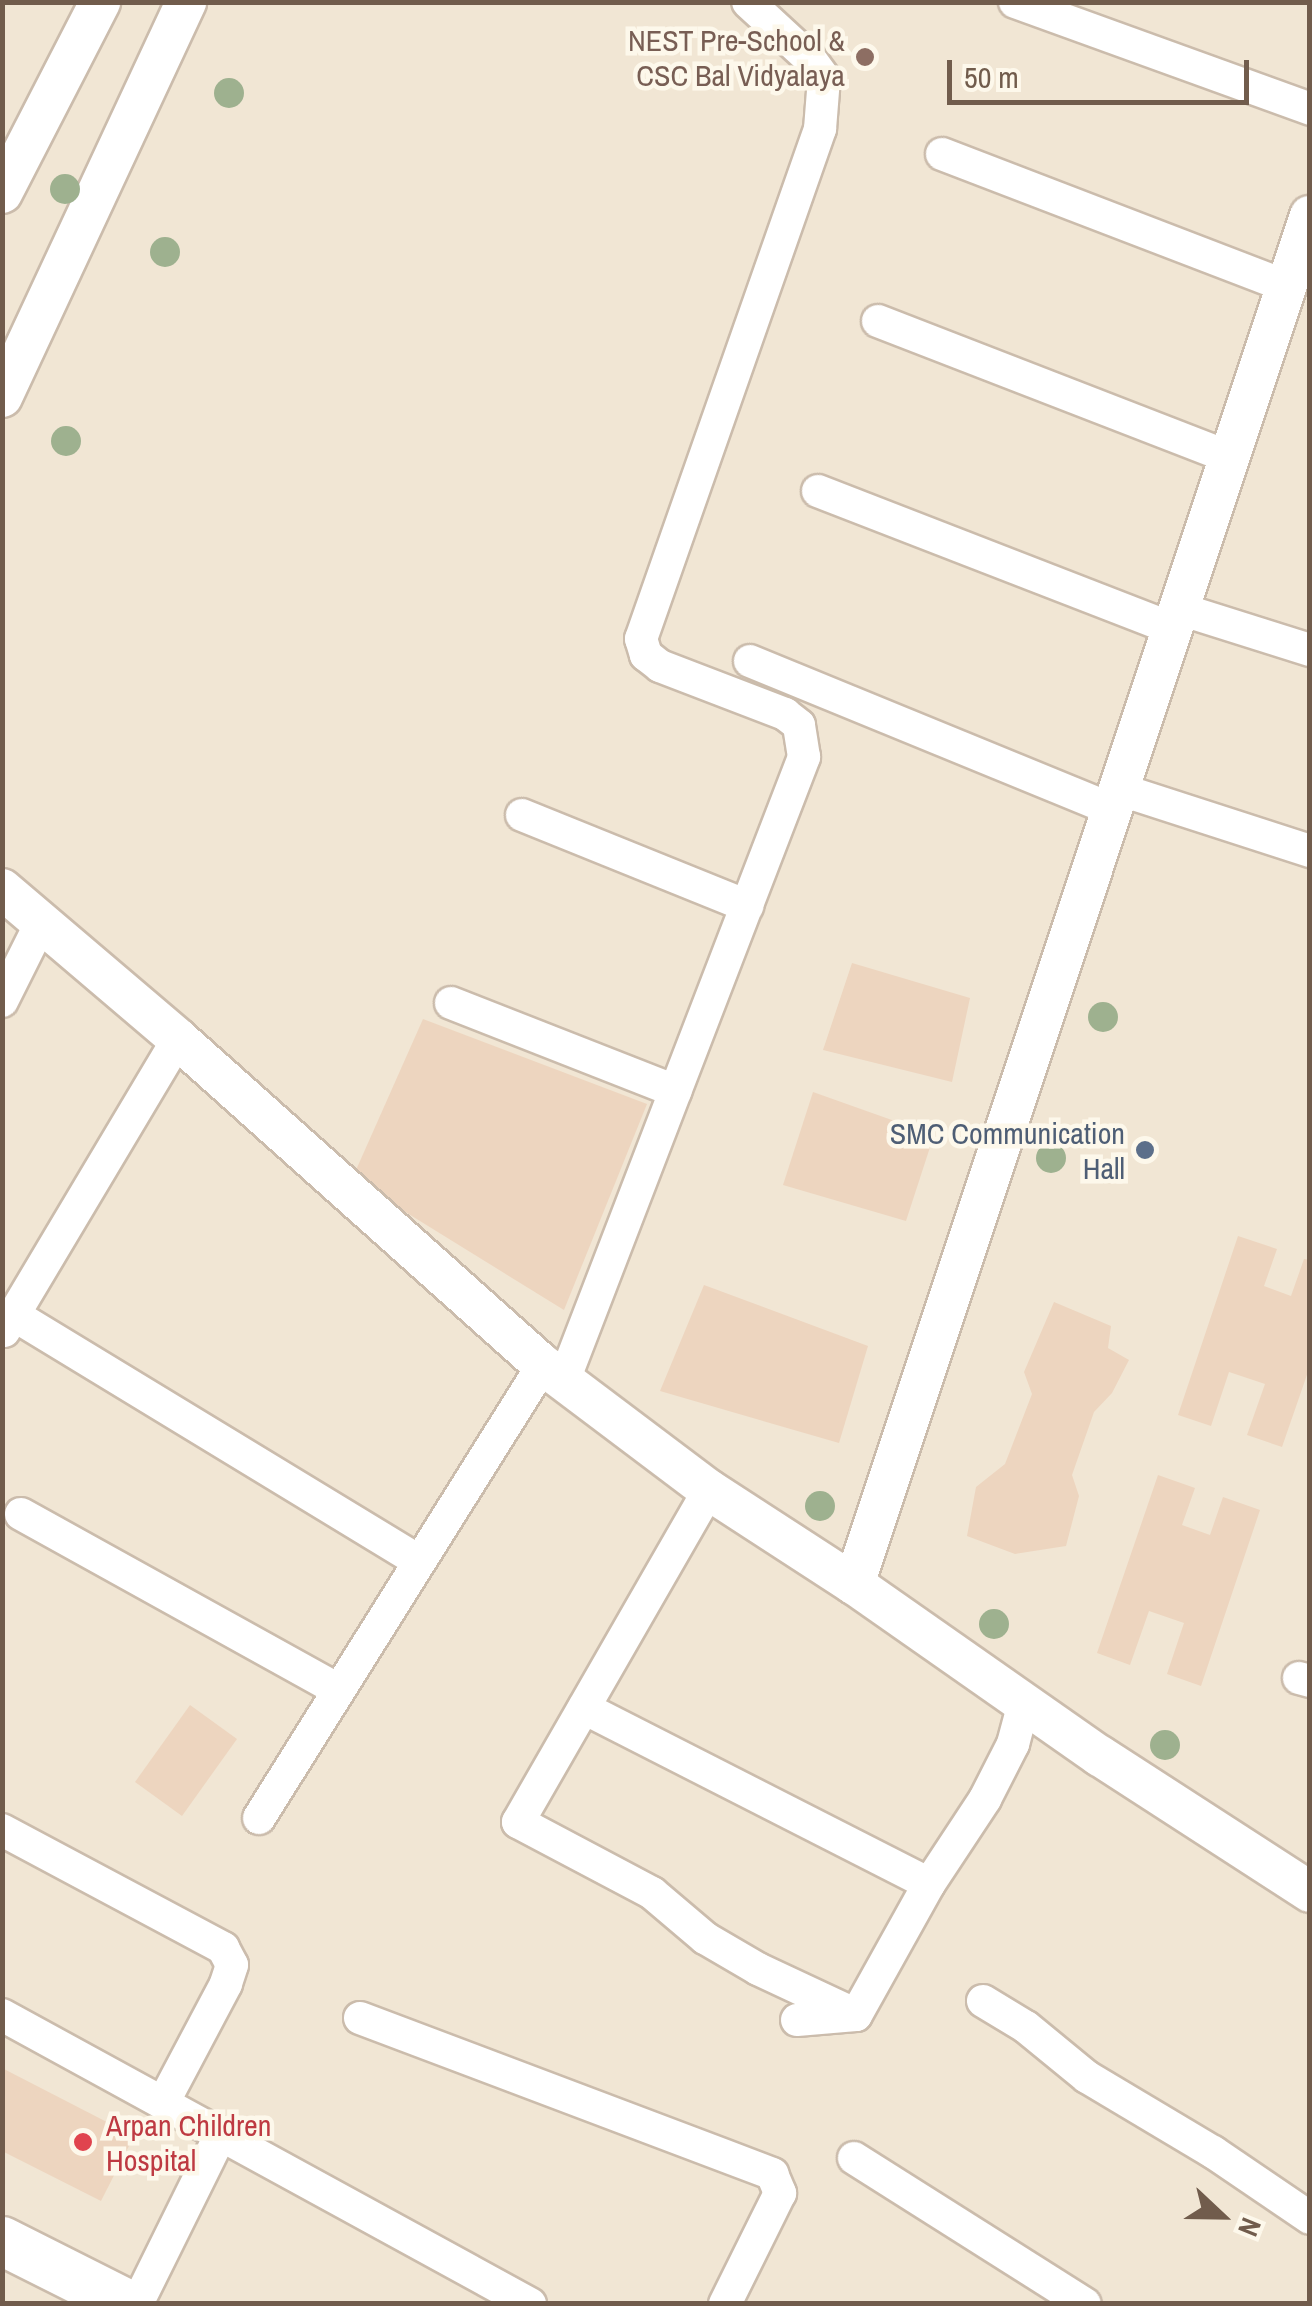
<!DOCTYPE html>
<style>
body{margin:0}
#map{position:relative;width:1312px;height:2306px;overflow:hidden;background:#faf4e5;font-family:"Archivo Narrow",sans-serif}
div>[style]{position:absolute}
.residential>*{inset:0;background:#f1e6d4}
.building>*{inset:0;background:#edd5bf}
.roads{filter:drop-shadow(2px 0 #cbbcac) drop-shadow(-2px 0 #cbbcac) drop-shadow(0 2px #cbbcac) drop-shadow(0 -2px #cbbcac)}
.minor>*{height:32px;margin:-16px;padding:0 16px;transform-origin:16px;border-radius:16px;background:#fff}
.tertiary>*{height:40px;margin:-20px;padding:0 20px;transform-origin:20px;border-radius:20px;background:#fff}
.secondary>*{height:48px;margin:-24px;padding:0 24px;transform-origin:24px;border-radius:24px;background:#fff}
.trees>*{width:30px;height:30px;margin:-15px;border-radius:50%;background:#9eb18f}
.dots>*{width:28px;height:28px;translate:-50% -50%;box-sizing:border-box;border:5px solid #fdf8eb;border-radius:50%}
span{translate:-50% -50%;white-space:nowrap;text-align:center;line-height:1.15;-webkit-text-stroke:9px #fdf8eb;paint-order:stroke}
.education-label{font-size:30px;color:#785e54}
.right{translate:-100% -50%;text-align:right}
.service-label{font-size:30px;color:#4e5e75}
.health-label{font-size:30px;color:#be3a42}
.left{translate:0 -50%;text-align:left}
.frame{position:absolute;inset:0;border:5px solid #715c4c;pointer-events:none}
.north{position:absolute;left:1172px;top:2166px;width:100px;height:100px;-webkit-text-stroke:8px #fdf8eb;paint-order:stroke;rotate:112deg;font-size:28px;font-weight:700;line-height:40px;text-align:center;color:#715c4c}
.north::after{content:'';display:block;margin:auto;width:35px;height:45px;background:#715c4c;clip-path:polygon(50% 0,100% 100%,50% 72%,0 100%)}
.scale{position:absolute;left:947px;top:60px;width:302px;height:45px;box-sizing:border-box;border:5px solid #715c4c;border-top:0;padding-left:12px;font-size:30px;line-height:35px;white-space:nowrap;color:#715c4c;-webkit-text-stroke:8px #fdf8eb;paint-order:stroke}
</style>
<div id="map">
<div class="residential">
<div style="clip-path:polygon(3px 3px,1309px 3px,1309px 2303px,3px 2303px)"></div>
</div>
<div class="building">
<div style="clip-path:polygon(852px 963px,970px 998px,952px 1082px,823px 1050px)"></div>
<div style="clip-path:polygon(423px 1019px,647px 1104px,564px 1310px,352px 1179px)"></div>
<div style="clip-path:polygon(813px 1092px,934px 1135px,906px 1221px,783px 1185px)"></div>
<div style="clip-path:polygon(1238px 1236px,1277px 1249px,1264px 1286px,1291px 1296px,1304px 1259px,1310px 1260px,1310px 1366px,1282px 1447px,1247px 1435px,1265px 1384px,1229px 1372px,1211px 1426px,1178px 1415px)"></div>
<div style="clip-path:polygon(704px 1285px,868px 1346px,839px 1443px,660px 1391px)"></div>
<div style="clip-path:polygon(1054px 1302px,1111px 1326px,1108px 1348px,1129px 1360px,1112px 1393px,1094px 1412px,1072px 1475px,1079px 1496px,1066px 1546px,1015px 1554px,967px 1536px,976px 1487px,1005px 1464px,1032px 1394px,1024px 1372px)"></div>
<div style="clip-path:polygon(1158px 1475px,1195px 1488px,1182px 1525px,1210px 1535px,1223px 1497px,1260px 1510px,1201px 1686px,1167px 1674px,1184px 1623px,1149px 1611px,1130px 1665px,1097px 1653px)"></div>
<div style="clip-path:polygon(190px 1705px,237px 1739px,182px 1816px,135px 1782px)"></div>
<div style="clip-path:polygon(2px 2068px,134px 2136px,101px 2201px,2px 2151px)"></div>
</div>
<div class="roads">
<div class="minor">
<div style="left:1015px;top:2px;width:314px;rotate:19.9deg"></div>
<div style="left:942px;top:154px;width:368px;rotate:21deg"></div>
<div style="left:878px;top:321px;width:380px;rotate:21.2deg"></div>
<div style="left:818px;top:491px;width:381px;rotate:21.2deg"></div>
<div style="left:1180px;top:609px;width:136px;rotate:17.5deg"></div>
<div style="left:750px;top:661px;width:390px;rotate:22.3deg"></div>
<div style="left:1118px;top:789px;width:202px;rotate:17.9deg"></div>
<div style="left:522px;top:815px;width:243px;rotate:22deg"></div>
<div style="left:2px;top:1001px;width:85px;rotate:-63.4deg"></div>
<div style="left:451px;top:1003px;width:241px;rotate:21.4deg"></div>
<div style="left:14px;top:1315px;width:474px;rotate:31.3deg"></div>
<div style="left:4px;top:1331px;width:340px;rotate:-59.2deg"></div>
<div style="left:564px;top:1380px;width:668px;rotate:-68.93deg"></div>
<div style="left:804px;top:757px;width:32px;rotate:-99deg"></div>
<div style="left:799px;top:725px;width:18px;rotate:-142deg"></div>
<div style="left:785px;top:714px;width:134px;rotate:-159deg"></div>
<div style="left:660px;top:666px;width:18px;rotate:-142deg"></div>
<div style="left:646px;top:655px;width:17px;rotate:-107deg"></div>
<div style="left:641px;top:639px;width:541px;rotate:-70.66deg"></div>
<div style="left:820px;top:129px;width:51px;rotate:-85.5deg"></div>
<div style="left:824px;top:78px;width:24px;rotate:-126deg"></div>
<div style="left:810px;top:59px;width:84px;rotate:-137.4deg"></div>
<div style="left:709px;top:1490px;width:383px;rotate:119.9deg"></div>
<div style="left:518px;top:1822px;width:152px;rotate:27.9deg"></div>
<div style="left:652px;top:1893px;width:70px;rotate:40.3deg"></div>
<div style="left:705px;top:1938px;width:61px;rotate:30.3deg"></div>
<div style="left:758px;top:1969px;width:108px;rotate:25.1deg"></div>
<div style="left:21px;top:1514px;width:363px;rotate:29deg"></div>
<div style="left:1299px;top:1678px;width:11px;rotate:15deg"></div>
<div style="left:584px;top:1708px;width:387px;rotate:27deg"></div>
<div style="left:259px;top:1818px;width:535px;rotate:-57.92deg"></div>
<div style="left:2px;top:1830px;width:251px;rotate:28.1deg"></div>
<div style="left:223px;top:1948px;width:19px;rotate:62deg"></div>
<div style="left:232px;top:1965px;width:20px;rotate:108deg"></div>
<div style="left:226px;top:1984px;width:135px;rotate:117.9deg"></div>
<div style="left:983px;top:2001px;width:50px;rotate:31.2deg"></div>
<div style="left:1026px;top:2027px;width:79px;rotate:39.3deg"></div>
<div style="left:1087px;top:2077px;width:147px;rotate:30.8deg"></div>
<div style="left:1213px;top:2152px;width:117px;rotate:34.2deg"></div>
<div style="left:2px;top:2015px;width:602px;rotate:28.69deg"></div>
<div style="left:360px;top:2018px;width:441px;rotate:20.7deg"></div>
<div style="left:772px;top:2174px;width:21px;rotate:67deg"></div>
<div style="left:780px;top:2193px;width:124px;rotate:116.4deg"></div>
<div style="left:797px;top:2020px;width:59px;rotate:-4.8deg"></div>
<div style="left:856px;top:2015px;width:150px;rotate:-60.9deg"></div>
<div style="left:929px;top:1884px;width:102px;rotate:-56.6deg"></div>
<div style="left:985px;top:1799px;width:62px;rotate:-63deg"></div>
<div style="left:1013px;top:1744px;width:42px;rotate:-75deg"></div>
<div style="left:854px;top:2158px;width:273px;rotate:32.3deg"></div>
<div style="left:137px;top:2304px;width:190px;rotate:-63.7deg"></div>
</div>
<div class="tertiary">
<div style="left:2px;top:193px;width:215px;rotate:-62.8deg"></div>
<div style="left:2px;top:397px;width:436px;rotate:-65deg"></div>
<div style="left:2px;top:889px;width:231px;rotate:40.4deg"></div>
<div style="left:178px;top:1039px;width:489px;rotate:41.8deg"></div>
<div style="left:543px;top:1365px;width:208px;rotate:37deg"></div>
<div style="left:709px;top:1490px;width:173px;rotate:33deg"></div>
<div style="left:854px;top:1584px;width:300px;rotate:35deg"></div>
<div style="left:1100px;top:1756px;width:250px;rotate:32.9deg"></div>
<div style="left:854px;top:1584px;width:1442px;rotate:-71.57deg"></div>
</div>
<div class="secondary">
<div style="left:2px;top:2241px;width:140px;rotate:26.7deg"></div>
</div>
</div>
<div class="trees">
<div style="left:229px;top:93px"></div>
<div style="left:65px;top:189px"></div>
<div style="left:165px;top:252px"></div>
<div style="left:66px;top:441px"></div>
<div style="left:1103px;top:1017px"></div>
<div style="left:1051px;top:1158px"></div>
<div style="left:820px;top:1506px"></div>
<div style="left:994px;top:1624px"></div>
<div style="left:1165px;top:1745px"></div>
</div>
<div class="dots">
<div style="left:865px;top:57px;background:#8d6e63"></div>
<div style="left:1145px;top:1150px;background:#5c6f8a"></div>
<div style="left:83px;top:2142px;background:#e0444e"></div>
</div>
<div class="education-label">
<span class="right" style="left:845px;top:57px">NEST Pre-School &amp;<br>CSC Bal Vidyalaya</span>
</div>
<div class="service-label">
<span class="right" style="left:1125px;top:1150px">SMC Communication<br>Hall</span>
</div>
<div class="health-label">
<span class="left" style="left:106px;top:2142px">Arpan Children<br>Hospital</span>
</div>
<div class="frame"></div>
<div class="north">N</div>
<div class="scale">50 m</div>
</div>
